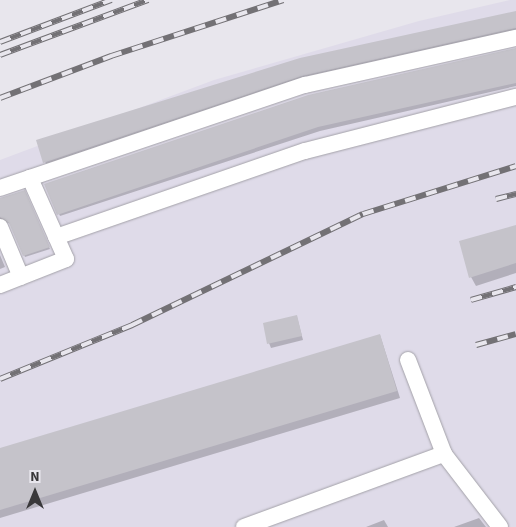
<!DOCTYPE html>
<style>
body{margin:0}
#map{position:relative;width:516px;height:527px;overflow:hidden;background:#e8e6ed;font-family:"Source Sans 3",sans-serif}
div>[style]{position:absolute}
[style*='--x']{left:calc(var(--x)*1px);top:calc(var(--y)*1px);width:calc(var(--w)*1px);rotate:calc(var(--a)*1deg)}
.built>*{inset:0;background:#dfdbe9}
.shadow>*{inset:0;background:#0003}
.building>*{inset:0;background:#c5c3ca}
.roads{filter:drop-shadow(0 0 1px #a3a1a8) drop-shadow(0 0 1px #a3a1a8)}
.minor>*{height:16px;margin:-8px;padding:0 8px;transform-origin:8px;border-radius:8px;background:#fff}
.rail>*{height:5.5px;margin-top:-2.75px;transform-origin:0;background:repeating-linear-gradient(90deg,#e8e6ed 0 11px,#737175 0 22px);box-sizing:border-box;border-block:1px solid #737175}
span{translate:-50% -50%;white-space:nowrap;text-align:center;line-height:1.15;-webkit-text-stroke:4.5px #e8e6ed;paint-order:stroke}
.north{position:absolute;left:10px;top:467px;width:50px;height:50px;-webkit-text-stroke:4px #e8e6ed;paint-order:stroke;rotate:0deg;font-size:14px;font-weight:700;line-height:20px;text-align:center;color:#39383a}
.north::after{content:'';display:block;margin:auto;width:18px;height:22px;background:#39383a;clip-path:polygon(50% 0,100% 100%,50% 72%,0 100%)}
</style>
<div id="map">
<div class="built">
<i style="clip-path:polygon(510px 0,516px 0,516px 527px,0 527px,0 160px,214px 80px,419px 21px)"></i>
</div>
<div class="shadow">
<i style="clip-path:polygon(516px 12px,516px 30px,304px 77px,46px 164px,38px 141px)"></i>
<i style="clip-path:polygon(516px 50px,516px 86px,320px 131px,60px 216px,45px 185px)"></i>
<i style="clip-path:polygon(24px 192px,50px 249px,25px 257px,11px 224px,0 220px,0 199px)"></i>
<i style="clip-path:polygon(516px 226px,516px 273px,476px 286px,471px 277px)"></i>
<i style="clip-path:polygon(0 255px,5px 267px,0 269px)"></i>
<i style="clip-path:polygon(297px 317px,303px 340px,271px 348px,269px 343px)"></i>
<i style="clip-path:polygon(380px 335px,400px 398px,0 518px,0 449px)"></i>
<i style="clip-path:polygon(479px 518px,486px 527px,454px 527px)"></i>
<i style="clip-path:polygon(384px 520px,388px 527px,366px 527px)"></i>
</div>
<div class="building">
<i style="clip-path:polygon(516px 11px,516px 28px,302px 76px,43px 163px,36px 140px,300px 58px)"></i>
<i style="clip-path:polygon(516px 48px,516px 83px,318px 127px,57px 215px,44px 184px,308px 95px)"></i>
<i style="clip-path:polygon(25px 190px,50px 247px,23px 256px,9px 223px,0 217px,0 198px)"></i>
<i style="clip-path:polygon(516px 225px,516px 263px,469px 278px,459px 241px)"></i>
<i style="clip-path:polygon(297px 315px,302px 336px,267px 344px,263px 323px)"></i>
<i style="clip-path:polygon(380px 334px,397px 391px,0 510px,0 448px)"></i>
</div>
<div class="roads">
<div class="minor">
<i style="--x:0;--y:188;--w:322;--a:-18.7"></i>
<i style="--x:305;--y:85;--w:216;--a:-12.6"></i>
<i style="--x:0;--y:227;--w:54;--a:67.2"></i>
<i style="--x:56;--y:237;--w:263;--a:-19.1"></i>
<i style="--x:305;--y:151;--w:218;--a:-14.4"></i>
<i style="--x:0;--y:285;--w:71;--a:-21.5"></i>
<i style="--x:66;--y:259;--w:89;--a:-114"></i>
<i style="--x:408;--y:360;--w:101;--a:69"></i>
<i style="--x:444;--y:454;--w:92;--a:52.5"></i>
<i style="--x:244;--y:527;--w:213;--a:-20.1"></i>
</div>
</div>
<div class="rail">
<i style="--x:0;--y:42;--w:119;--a:-20.7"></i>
<i style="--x:0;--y:55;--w:158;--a:-20.4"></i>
<i style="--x:0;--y:98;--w:119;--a:-20.7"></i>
<i style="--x:111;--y:56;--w:181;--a:-18"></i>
<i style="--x:496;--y:199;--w:21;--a:-14"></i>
<i style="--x:471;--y:300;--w:47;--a:-16.1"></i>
<i style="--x:476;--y:345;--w:41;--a:-15.4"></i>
<i style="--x:0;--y:379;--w:143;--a:-22.2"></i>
<i style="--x:132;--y:325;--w:256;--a:-25.7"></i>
<i style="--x:363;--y:214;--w:160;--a:-17.4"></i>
</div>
<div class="north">N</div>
</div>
